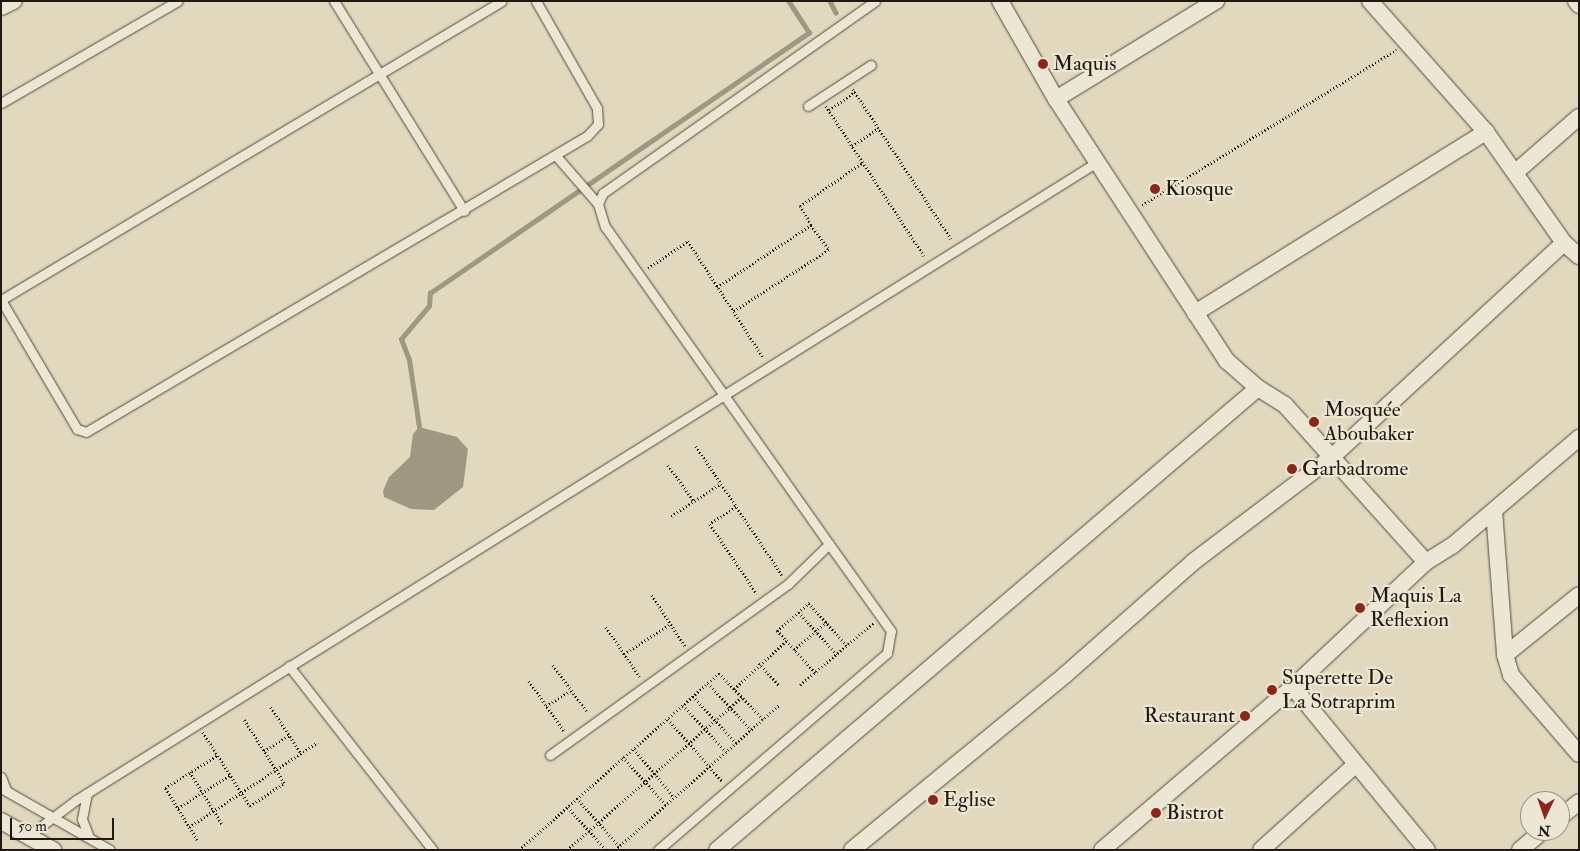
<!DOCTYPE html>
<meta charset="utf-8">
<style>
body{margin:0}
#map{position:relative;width:1580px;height:851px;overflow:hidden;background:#e2d8bd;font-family:"IM FELL Double Pica",serif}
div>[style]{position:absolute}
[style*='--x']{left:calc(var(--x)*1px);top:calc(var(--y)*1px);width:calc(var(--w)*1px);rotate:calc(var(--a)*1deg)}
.water>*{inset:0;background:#a09783}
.stream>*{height:4.5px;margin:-2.25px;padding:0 2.25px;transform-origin:2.25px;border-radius:2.25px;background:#a09783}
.path>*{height:2.5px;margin-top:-1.25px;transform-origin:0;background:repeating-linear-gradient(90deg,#211911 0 1px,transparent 0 3.5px)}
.roads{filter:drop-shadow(0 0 1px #51493c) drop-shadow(0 0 1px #51493c)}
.service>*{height:9px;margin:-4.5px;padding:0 4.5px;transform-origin:4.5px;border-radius:4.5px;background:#ece6d4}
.minor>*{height:16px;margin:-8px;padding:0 8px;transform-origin:8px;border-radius:8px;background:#ece6d4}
.dots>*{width:14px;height:14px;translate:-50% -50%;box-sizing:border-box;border:2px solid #ece6d4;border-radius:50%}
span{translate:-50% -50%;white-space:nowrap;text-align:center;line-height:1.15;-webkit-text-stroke:4.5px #ece6d4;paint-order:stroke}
.poi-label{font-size:21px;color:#211911}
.left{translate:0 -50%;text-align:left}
.right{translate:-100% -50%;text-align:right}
.frame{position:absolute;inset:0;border:2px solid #211911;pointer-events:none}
.north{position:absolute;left:1520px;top:791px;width:50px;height:50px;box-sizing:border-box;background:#ece6d4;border:1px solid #9b9486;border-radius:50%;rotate:183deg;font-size:14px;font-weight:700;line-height:20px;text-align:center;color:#211911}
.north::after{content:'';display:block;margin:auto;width:18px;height:22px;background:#8f2418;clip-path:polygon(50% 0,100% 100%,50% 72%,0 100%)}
.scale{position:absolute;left:10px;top:818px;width:104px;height:22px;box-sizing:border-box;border:2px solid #211911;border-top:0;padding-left:6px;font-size:15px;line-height:18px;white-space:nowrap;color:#211911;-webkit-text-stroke:4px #ece6d4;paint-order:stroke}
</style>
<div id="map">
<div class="water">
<i style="clip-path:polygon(419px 427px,457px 437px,468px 449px,463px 487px,434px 510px,411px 509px,384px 497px,383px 491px,389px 477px,410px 457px,413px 434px)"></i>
</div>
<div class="stream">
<i style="--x:830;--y:1;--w:13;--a:63"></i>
<i style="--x:419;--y:427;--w:68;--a:-98.5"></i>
<i style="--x:409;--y:360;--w:22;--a:-111"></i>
<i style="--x:401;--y:339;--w:43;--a:-49.7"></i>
<i style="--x:429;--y:306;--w:13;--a:-86"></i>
<i style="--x:430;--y:293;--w:460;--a:-34.5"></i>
<i style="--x:809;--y:33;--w:38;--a:-123"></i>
</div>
<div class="path">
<i style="--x:853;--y:89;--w:179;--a:56.8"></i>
<i style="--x:826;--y:106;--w:179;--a:56.8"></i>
<i style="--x:829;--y:110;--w:32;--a:-35"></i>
<i style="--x:852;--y:146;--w:32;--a:-34"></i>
<i style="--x:1142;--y:205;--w:298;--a:-31.4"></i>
<i style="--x:811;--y:225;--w:22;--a:-120"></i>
<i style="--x:800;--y:206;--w:77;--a:-34.9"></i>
<i style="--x:648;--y:268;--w:48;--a:-34"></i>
<i style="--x:688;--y:241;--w:138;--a:57.1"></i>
<i style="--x:717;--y:287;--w:113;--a:-33.4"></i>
<i style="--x:811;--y:225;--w:31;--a:54"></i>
<i style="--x:829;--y:250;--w:114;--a:147.1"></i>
<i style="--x:696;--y:446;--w:155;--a:56.3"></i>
<i style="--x:668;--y:465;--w:44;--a:54.2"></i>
<i style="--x:736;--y:507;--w:31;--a:147"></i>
<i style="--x:710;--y:524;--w:84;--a:56.1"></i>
<i style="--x:671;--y:516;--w:59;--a:-33.1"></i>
<i style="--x:652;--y:595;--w:61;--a:57.1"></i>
<i style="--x:799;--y:612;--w:57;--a:48.5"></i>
<i style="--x:606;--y:627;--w:60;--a:55.8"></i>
<i style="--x:794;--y:650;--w:43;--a:-41.2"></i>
<i style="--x:624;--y:654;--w:55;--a:-33.1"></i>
<i style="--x:759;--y:663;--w:31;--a:48"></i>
<i style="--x:553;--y:665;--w:59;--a:53.9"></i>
<i style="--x:815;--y:673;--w:57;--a:-132.1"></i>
<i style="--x:777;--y:631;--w:43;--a:-41.2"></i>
<i style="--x:809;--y:603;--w:57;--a:48.5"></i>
<i style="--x:529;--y:681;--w:62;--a:54.8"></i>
<i style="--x:708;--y:683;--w:64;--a:47.5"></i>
<i style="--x:800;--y:685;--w:96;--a:-40.3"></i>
<i style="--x:734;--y:689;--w:71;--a:-42.7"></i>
<i style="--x:693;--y:696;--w:64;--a:47.5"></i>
<i style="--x:683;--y:705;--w:64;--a:47.5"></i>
<i style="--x:546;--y:706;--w:28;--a:-32"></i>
<i style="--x:271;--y:707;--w:55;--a:56.9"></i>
<i style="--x:668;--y:719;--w:82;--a:48.9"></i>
<i style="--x:203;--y:732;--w:88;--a:57.6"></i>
<i style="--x:250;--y:806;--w:41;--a:-34.1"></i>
<i style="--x:284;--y:783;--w:75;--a:-122.4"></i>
<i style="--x:634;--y:749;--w:62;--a:50.2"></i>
<i style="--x:264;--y:751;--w:31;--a:-32"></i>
<i style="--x:623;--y:757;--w:64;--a:48.1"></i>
<i style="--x:190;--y:772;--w:61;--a:58.4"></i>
<i style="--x:577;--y:798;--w:64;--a:48.8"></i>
<i style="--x:568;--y:807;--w:57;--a:48.5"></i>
<i style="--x:178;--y:808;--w:62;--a:-32.4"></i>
<i style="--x:189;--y:827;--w:154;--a:-33.4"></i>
<i style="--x:197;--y:840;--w:61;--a:-121.6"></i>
<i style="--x:165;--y:788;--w:62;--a:-31.9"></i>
<i style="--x:519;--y:850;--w:267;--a:-41.5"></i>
<i style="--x:719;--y:673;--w:64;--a:46.3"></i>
<i style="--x:567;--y:850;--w:232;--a:-41.2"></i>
<i style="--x:615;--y:850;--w:219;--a:-41.5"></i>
</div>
<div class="roads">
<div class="service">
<i style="--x:334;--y:1;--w:247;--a:58.2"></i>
<i style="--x:1;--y:103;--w:204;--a:-30"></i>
<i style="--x:808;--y:106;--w:75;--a:-33.1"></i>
<i style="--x:557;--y:157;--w:62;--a:48.9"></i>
<i style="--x:1;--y:300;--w:150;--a:59.5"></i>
<i style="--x:77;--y:429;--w:9;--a:18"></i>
<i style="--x:86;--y:432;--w:582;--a:-30.58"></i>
<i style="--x:587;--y:136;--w:16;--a:-47"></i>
<i style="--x:598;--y:124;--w:16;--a:-94"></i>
<i style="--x:597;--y:108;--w:123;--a:-119.7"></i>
<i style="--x:1;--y:300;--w:583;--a:-30.83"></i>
<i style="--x:289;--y:666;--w:234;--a:52"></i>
<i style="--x:550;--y:755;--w:293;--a:-35.7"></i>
<i style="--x:788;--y:584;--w:57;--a:-44.3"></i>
<i style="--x:829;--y:544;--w:388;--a:-125.2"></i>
<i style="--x:605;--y:227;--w:24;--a:-107"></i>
<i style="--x:598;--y:204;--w:12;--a:-66"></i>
<i style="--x:603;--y:193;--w:333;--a:-35.2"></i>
<i style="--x:1;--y:777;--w:14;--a:69"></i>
<i style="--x:1;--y:788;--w:125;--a:29.6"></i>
<i style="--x:87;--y:793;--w:26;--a:101"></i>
<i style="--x:82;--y:819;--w:19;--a:69"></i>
<i style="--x:28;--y:836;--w:60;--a:-36.9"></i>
<i style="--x:76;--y:800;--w:1204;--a:-32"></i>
<i style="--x:658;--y:850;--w:302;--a:-40.7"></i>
<i style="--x:887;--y:653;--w:22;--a:-80"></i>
<i style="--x:891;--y:631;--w:107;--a:-125.5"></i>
</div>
<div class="minor">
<i style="--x:1000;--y:1;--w:113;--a:60.3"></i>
<i style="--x:1056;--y:99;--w:313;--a:56.9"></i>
<i style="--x:1227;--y:361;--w:41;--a:41.1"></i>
<i style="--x:1258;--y:388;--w:32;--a:32"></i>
<i style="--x:1285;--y:405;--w:211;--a:48.1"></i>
<i style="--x:1426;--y:562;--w:183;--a:136.8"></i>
<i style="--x:1293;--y:687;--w:211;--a:50.6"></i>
<i style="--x:1370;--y:1;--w:175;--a:48.5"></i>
<i style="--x:1486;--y:132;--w:136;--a:54.9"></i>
<i style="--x:1564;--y:243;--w:20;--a:41"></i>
<i style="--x:1576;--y:1;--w:5;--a:53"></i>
<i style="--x:1;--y:7;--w:14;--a:-25"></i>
<i style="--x:1056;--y:99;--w:188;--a:-31.5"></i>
<i style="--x:1517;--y:171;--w:82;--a:-41.1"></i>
<i style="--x:1195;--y:313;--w:343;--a:-31.9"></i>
<i style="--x:1494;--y:511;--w:144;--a:85.6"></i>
<i style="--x:1505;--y:655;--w:21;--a:73"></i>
<i style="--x:1511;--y:675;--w:104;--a:49.3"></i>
<i style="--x:1426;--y:562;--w:31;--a:-32"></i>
<i style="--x:1452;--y:546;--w:167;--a:-40.4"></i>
<i style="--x:1505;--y:655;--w:95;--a:-39"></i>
<i style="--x:1560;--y:817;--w:24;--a:-38"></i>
<i style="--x:1;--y:821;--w:60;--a:29.1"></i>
<i style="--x:717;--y:850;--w:711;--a:-40.5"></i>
<i style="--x:852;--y:850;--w:276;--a:-39.4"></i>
<i style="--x:1065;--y:675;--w:171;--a:-41.4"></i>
<i style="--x:1193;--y:562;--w:176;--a:-37.1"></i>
<i style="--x:1333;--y:456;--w:314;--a:-42.7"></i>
<i style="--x:1102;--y:850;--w:251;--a:-40.5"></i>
<i style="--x:1261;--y:850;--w:127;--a:-42.1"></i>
<i style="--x:1520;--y:850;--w:30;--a:-40"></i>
</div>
</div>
<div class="dots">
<i style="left:1043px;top:64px;background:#8f2418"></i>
<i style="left:1155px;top:189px;background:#8f2418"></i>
<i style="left:1314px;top:422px;background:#8f2418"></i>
<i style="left:1292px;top:469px;background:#8f2418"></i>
<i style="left:1360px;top:608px;background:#8f2418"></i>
<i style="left:1272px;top:690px;background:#8f2418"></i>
<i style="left:1245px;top:716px;background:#8f2418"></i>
<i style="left:933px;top:800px;background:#8f2418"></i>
<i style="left:1156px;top:813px;background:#8f2418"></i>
</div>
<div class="poi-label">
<span class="left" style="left:1053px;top:64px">Maquis</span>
<span class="left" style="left:1165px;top:189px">Kiosque</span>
<span class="left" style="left:1324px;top:422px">Mosquée<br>Aboubaker</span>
<span class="left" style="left:1302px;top:469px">Garbadrome</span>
<span class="left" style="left:1370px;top:608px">Maquis La<br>Reflexion</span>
<span class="left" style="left:1282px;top:690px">Superette De<br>La Sotraprim</span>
<span class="right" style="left:1235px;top:716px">Restaurant</span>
<span class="left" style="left:943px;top:800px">Eglise</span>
<span class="left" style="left:1166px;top:813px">Bistrot</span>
</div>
<div class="frame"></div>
<div class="north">N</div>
<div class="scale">50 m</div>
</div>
